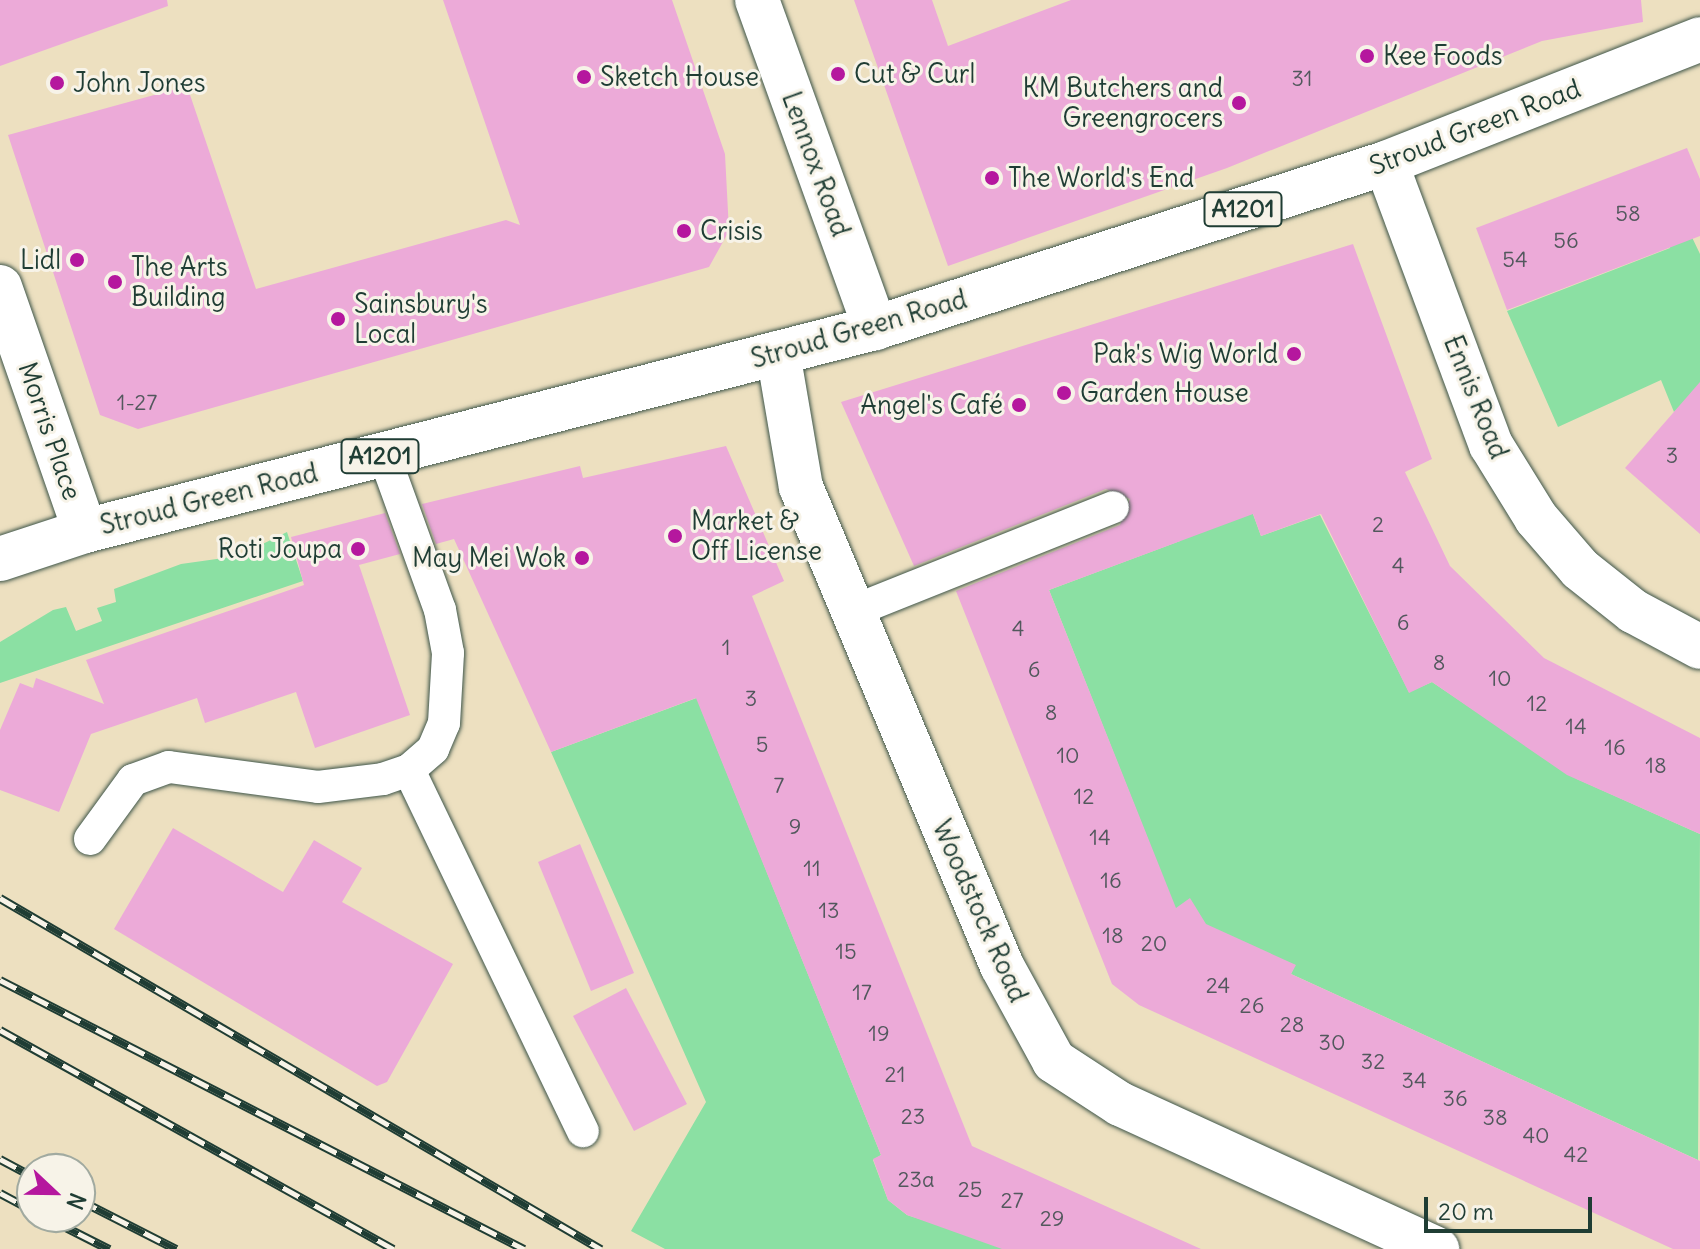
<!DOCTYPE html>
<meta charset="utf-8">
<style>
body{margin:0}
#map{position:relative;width:1700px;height:1249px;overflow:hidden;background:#ede0c0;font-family:Delius,sans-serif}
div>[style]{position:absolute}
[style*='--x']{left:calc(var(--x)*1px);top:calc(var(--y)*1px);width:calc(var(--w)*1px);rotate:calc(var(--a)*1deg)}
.green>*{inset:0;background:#8be0a3}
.building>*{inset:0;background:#ecaad8}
.roads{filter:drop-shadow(0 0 2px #3e5549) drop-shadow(0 0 2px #3e5549)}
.service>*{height:32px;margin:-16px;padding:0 16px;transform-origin:16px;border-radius:16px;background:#fff}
.minor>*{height:44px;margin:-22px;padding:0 22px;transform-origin:22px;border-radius:22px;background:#fff}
.secondary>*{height:44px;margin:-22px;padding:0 22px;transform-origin:22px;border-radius:22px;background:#fff}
.primary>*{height:44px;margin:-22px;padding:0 22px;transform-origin:22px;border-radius:22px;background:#fff}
.rail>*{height:9px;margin-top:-4.5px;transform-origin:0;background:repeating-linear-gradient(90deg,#f7f3e8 0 18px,#1f3d34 0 36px);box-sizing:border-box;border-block:2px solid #1f3d34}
.dots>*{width:22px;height:22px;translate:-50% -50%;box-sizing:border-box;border:4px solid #f7f3e8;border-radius:50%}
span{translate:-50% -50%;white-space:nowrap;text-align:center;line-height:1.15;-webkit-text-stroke:6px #f7f3e8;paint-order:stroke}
.number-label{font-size:22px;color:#52585d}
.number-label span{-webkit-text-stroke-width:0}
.shield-label span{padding:2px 6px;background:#f7f3e8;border:2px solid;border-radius:6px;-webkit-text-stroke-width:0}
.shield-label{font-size:24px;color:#1f3d34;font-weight:700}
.poi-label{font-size:26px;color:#1f3d34}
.left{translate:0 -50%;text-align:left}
.right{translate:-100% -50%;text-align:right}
.street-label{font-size:26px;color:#1f3d34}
.north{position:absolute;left:16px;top:1153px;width:80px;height:80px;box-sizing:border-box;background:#f7f3e8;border:2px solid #a1aaa0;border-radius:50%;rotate:112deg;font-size:22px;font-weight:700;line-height:32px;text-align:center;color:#1f3d34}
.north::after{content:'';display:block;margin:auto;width:28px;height:36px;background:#b5179e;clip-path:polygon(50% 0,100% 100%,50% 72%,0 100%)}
.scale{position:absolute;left:1424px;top:1197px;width:168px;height:36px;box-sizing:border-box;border:4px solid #1f3d34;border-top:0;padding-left:10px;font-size:24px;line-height:28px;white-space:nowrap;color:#1f3d34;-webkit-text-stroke:6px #f7f3e8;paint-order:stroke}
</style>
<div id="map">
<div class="green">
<i style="clip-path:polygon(1689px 231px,1700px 254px,1700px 393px,1674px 412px,1661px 380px,1558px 427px,1507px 311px,1670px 248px,1668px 240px)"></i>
<i style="clip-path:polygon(1222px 429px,1261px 536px,1320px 515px,1409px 692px,1432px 682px,1577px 779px,1700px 834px,1698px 1160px,1291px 974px,1295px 965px,1168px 914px,1149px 842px,1049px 590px,1180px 541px)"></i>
<i style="clip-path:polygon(287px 532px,303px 581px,0 683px,0 642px,53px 610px,66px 607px,76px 631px,102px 621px,97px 608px,116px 602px,114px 589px,181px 564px,238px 556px)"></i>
<i style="clip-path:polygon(710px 693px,701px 709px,881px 1155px,873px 1160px,888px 1200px,907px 1215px,1014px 1249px,665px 1249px,631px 1231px,706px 1102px,551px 752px)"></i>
</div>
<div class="building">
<i style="clip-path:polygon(0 0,167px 0,168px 6px,0 66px)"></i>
<i style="clip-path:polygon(443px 0,672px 0,725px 154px,729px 231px,709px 267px,138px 429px,100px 415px,8px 135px,187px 86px,256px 289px,506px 220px,520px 225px)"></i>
<i style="clip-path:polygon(854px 0,932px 0,948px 46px,1071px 0,1641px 0,1643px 22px,1542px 41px,1227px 168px,948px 266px)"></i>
<i style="clip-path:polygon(1687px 148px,1700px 179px,1700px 236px,1507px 310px,1476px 228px)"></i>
<i style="clip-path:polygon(1353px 244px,1432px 459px,1405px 472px,1450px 566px,1544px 658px,1700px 738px,1700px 834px,1567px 775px,1432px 682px,1409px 693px,1321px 514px,1261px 536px,1253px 514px,1049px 590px,1176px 908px,1190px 898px,1206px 924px,1296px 965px,1291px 974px,1700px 1161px,1700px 1249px,1673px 1249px,1139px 1005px,1112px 984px,956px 591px,1120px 525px,1130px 499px,1106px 489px,914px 566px,841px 402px)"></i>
<i style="clip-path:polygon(1700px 382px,1700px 534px,1625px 468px)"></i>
<i style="clip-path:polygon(726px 446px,784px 581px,752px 596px,972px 1146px,1201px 1249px,1002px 1249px,907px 1215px,888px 1200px,873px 1159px,881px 1155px,696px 698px,551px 752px,454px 539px,436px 544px,422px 504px,580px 466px,583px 478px)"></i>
<i style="clip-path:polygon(385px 513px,400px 554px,359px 565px,410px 715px,315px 748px,296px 692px,205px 723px,197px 698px,91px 734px,59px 812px,0 790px,0 730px,20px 683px,33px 688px,36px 678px,104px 704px,86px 660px,304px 585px,291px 537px)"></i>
<i style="clip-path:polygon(173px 828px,283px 892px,314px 840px,362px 868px,342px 902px,453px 964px,387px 1082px,377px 1086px,114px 929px)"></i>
<i style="clip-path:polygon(580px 844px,634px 973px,591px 991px,538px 862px)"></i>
<i style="clip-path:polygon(626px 988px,687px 1104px,634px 1131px,573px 1016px)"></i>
</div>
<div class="roads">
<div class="service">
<i style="--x:851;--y:612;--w:282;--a:-21.8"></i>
<i style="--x:409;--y:770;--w:401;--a:64.3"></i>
<i style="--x:90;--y:839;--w:73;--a:-53.9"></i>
<i style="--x:133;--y:780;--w:38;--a:-20"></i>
<i style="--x:169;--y:767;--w:150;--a:7.6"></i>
<i style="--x:318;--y:787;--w:65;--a:-7"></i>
<i style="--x:383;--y:779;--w:28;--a:-19"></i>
<i style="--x:409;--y:770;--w:32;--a:-41"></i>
<i style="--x:433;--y:749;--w:28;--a:-67"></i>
<i style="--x:444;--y:723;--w:70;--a:-86.7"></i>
<i style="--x:448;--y:653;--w:44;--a:-100.5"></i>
<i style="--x:440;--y:610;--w:165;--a:-109.9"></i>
</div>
<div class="minor">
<i style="--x:757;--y:0;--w:349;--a:70.2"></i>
<i style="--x:1386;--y:163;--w:301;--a:69.6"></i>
<i style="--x:1491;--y:445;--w:86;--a:58.3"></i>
<i style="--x:1536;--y:518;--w:67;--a:49.2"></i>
<i style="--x:1580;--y:569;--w:68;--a:38.4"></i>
<i style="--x:1633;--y:611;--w:76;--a:28.2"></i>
<i style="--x:0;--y:287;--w:258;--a:70.8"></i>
</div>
<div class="secondary">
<i style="--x:778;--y:353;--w:136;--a:80.3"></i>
<i style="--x:801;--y:487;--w:519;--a:67.24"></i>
<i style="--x:1002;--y:966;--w:108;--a:61.3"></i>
<i style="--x:1054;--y:1061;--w:79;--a:33.1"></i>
<i style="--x:1120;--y:1104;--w:349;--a:24.6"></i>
</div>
<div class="primary">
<i style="--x:0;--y:559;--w:89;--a:-18.2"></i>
<i style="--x:85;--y:531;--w:816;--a:-14.41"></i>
<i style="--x:875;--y:328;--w:537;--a:-17.9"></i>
<i style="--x:1386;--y:163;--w:338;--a:-21.5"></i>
</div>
</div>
<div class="rail">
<i style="--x:0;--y:898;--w:696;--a:30.29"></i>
<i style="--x:0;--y:980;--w:589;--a:27.17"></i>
<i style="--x:0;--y:1030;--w:450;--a:29.1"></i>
<i style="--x:0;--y:1159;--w:36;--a:28"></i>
<i style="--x:0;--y:1193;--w:36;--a:28"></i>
<i style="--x:80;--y:1200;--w:108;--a:27"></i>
<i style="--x:46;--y:1217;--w:71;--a:26.9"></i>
</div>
<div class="dots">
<i style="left:1367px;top:56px;background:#b5179e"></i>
<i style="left:838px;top:74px;background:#b5179e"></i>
<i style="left:584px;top:77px;background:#b5179e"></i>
<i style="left:57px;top:83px;background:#b5179e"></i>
<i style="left:1239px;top:103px;background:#b5179e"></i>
<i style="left:992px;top:178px;background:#b5179e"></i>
<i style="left:684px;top:231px;background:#b5179e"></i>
<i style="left:77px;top:260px;background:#b5179e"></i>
<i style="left:115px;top:282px;background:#b5179e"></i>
<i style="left:338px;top:319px;background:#b5179e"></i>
<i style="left:1294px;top:354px;background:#b5179e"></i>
<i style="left:1064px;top:393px;background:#b5179e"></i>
<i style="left:1019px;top:405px;background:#b5179e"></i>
<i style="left:675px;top:536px;background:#b5179e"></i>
<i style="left:358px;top:549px;background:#b5179e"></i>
<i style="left:582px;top:558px;background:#b5179e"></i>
</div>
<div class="number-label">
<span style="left:1302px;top:79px">31</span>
<span style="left:1628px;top:214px">58</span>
<span style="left:1566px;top:241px">56</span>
<span style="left:1515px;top:260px">54</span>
<span style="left:137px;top:403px">1-27</span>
<span style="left:1672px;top:456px">3</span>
<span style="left:1378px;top:525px">2</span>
<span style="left:1398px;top:566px">4</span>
<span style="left:1403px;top:623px">6</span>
<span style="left:1018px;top:629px">4</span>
<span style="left:726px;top:648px">1</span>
<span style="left:1439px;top:663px">8</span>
<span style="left:1034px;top:670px">6</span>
<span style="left:1500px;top:679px">10</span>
<span style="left:751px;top:699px">3</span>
<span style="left:1537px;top:704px">12</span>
<span style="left:1051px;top:713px">8</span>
<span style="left:1576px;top:727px">14</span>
<span style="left:762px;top:745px">5</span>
<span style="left:1615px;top:748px">16</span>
<span style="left:1068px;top:756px">10</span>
<span style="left:1656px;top:766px">18</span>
<span style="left:779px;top:786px">7</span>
<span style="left:1084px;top:797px">12</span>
<span style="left:795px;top:827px">9</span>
<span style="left:1100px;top:838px">14</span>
<span style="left:812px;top:869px">11</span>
<span style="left:1111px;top:881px">16</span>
<span style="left:829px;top:911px">13</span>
<span style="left:1113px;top:936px">18</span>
<span style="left:1154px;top:944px">20</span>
<span style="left:846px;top:952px">15</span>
<span style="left:1218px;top:986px">24</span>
<span style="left:862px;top:993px">17</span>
<span style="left:1252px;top:1006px">26</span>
<span style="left:1292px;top:1025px">28</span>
<span style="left:879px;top:1034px">19</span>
<span style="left:1332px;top:1043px">30</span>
<span style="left:1373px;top:1062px">32</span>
<span style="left:895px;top:1075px">21</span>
<span style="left:1414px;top:1081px">34</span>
<span style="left:1455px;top:1099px">36</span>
<span style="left:913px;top:1117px">23</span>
<span style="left:1495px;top:1118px">38</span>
<span style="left:1536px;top:1136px">40</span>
<span style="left:1576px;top:1155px">42</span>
<span style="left:916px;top:1180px">23a</span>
<span style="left:970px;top:1190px">25</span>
<span style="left:1012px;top:1201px">27</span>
<span style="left:1052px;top:1219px">29</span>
</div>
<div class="shield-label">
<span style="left:1243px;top:209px">A1201</span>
<span style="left:380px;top:456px">A1201</span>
</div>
<div class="poi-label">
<span class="left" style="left:1383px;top:56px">Kee Foods</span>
<span class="left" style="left:854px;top:74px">Cut &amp; Curl</span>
<span class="left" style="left:600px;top:77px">Sketch House</span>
<span class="left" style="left:73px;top:83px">John Jones</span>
<span class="right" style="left:1223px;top:103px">KM Butchers and<br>Greengrocers</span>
<span class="left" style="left:1008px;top:178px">The World's End</span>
<span class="left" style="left:700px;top:231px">Crisis</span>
<span class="right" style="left:61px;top:260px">Lidl</span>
<span class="left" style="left:131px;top:282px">The Arts<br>Building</span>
<span class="left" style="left:354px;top:319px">Sainsbury's<br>Local</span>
<span class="right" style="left:1278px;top:354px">Pak's Wig World</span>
<span class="left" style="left:1080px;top:393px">Garden House</span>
<span class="right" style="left:1003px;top:405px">Angel's Café</span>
<span class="left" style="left:691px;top:536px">Market &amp;<br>Off License</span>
<span class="right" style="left:342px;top:549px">Roti Joupa</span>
<span class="right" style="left:566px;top:558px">May Mei Wok</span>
</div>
<div class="street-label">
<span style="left:1475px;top:127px;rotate:-21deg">Stroud Green Road</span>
<span style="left:816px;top:164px;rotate:70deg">Lennox Road</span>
<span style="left:859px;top:329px;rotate:-16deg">Stroud Green Road</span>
<span style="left:1476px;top:397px;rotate:68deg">Ennis Road</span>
<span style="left:50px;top:431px;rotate:71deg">Morris Place</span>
<span style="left:209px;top:499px;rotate:-14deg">Stroud Green Road</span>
<span style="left:980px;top:911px;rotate:66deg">Woodstock Road</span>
</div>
<div class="north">N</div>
<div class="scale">20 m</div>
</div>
